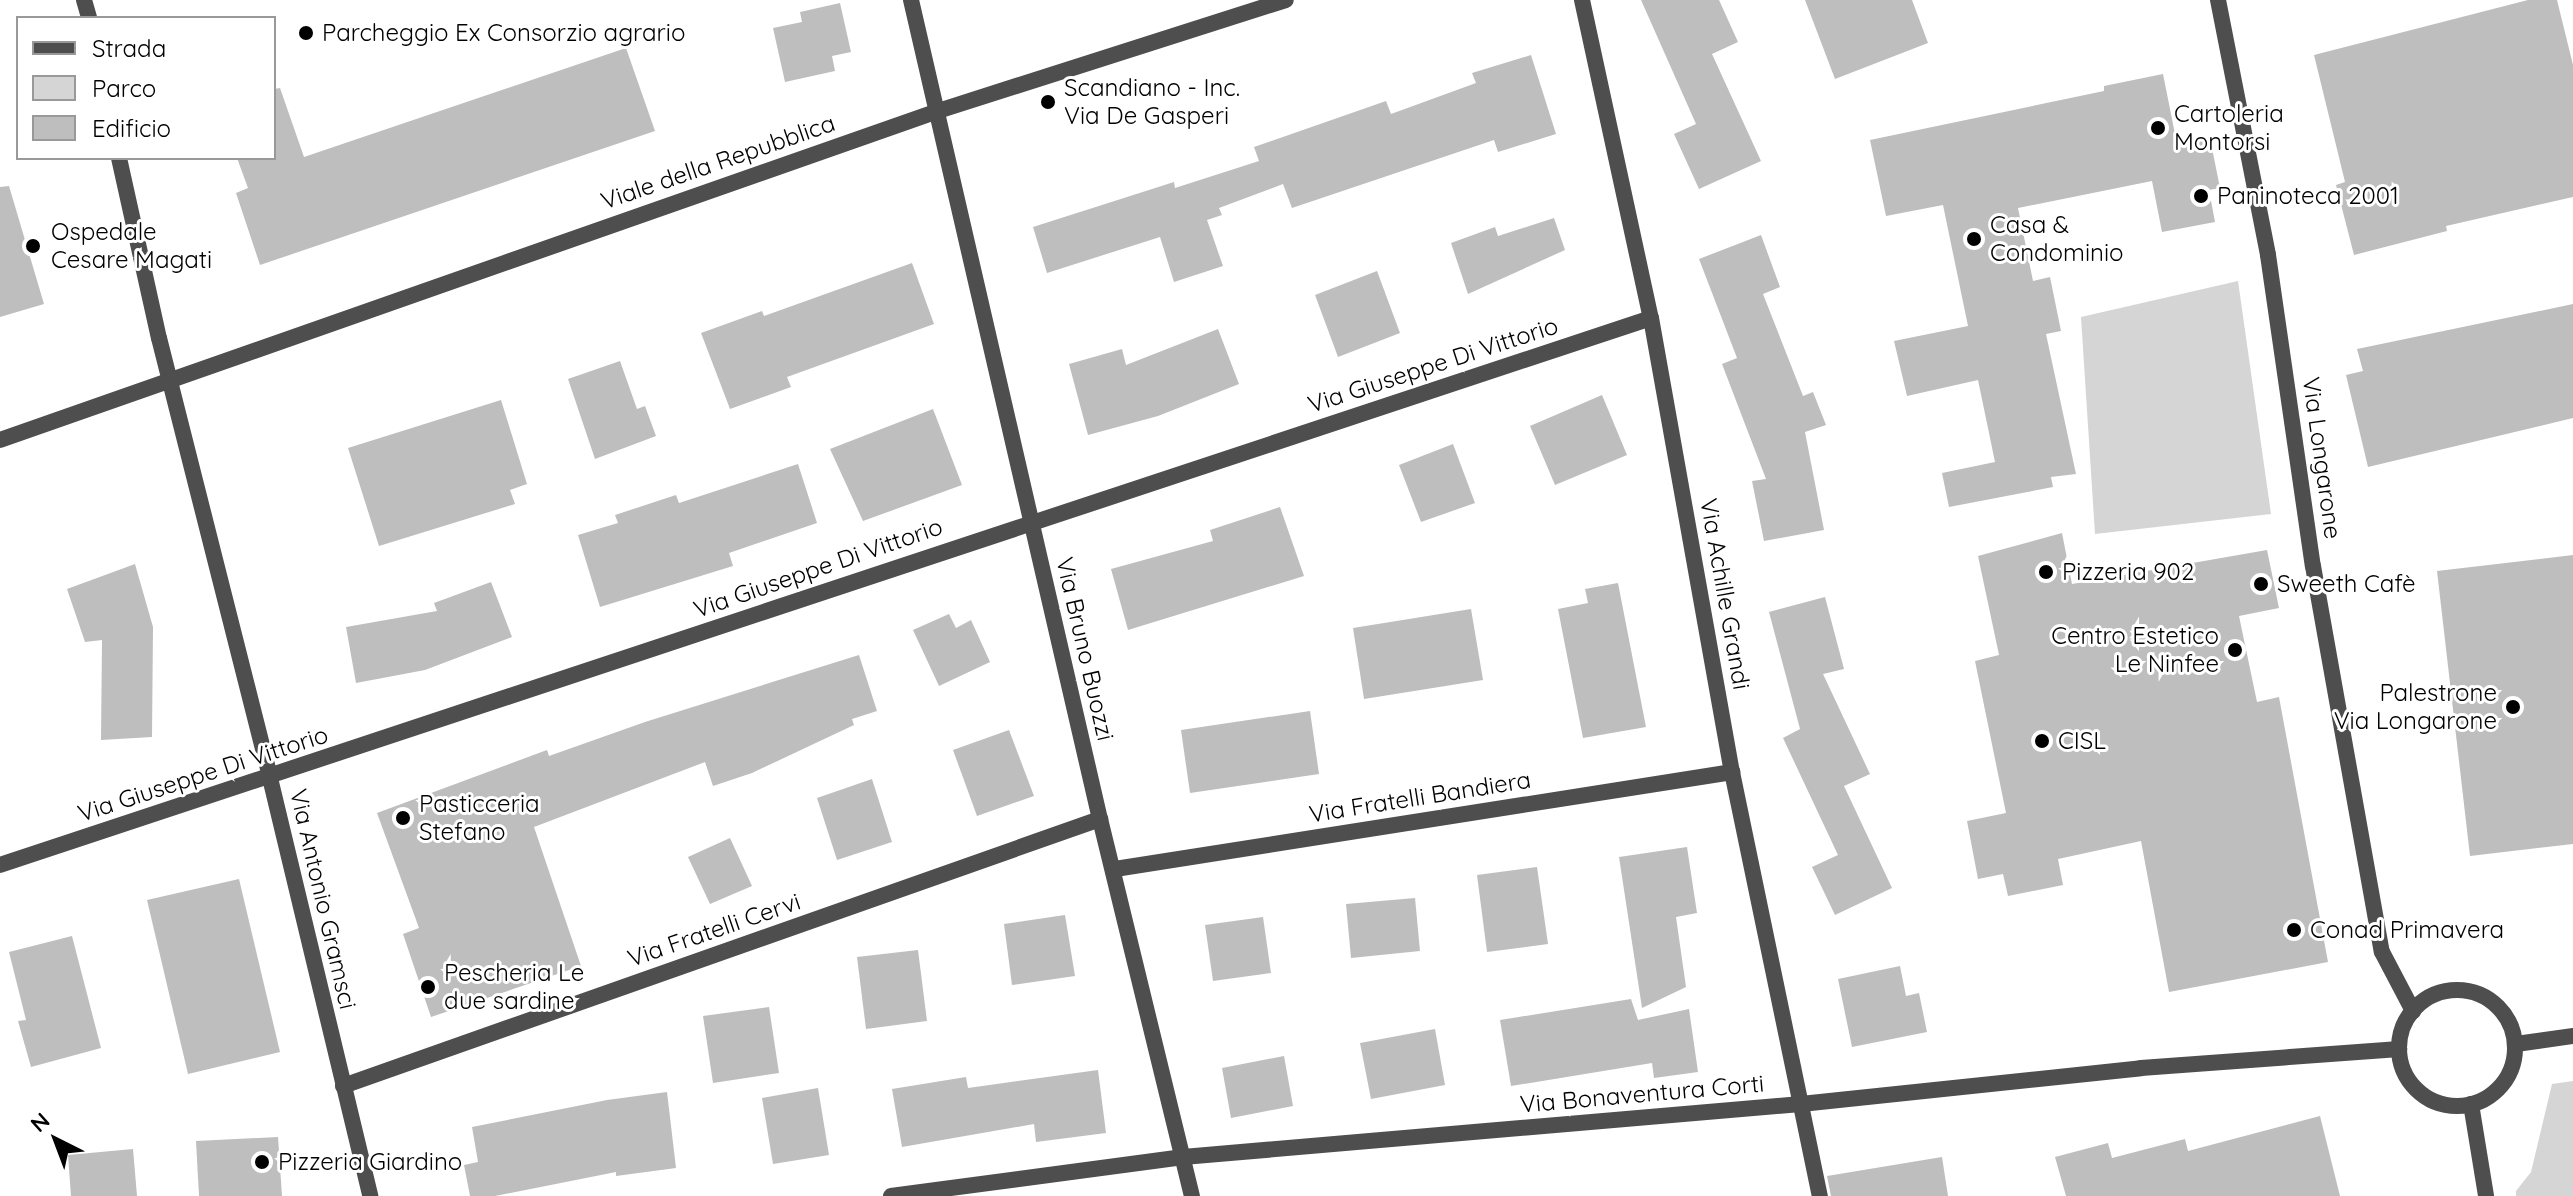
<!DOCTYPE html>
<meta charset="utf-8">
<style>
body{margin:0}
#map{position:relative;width:2573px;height:1196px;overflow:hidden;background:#fff;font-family:Quicksand,sans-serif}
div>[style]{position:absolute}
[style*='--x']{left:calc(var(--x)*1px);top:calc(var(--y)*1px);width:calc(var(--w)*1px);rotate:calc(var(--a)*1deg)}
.green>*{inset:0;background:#d5d5d5}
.building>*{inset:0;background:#bebebe}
.street>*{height:16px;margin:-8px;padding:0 8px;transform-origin:8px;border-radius:8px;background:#4e4e4e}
.street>.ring{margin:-8px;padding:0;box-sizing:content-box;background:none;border:16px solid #4e4e4e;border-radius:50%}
.dots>*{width:22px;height:22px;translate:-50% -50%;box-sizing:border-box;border:4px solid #fff;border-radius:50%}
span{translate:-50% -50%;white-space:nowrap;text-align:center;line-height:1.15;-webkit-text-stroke:6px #fff;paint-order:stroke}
.poi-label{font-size:24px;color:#000}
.left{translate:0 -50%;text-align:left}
.right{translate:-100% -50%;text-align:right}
.street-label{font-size:24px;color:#000}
.legend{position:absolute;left:16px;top:16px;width:260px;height:144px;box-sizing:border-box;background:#fff;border:2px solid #999;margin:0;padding:10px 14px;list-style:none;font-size:24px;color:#000}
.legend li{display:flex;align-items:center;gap:16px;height:40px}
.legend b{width:40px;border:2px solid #999}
.north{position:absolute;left:16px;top:1100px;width:80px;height:80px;-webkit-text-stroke:6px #fff;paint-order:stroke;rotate:318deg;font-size:22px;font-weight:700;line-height:32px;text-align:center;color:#000}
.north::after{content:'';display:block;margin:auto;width:28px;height:36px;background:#000;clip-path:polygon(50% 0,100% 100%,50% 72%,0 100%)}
</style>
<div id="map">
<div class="green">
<i style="clip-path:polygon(2238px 281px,2271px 514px,2095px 534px,2081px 317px)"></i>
<i style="clip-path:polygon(2573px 1081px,2573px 1196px,2516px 1196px,2516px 1191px,2531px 1172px,2552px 1084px)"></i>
</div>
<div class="building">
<i style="clip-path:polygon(1641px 0,1719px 0,1738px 42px,1712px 54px,1761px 161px,1699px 189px,1674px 134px,1696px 124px)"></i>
<i style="clip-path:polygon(1805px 0,1912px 0,1928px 43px,1835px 79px)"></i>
<i style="clip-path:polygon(2528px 0,2557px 0,2573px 65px,2573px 197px,2446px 226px,2447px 231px,2354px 255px,2336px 185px,2345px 182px,2314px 55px)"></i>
<i style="clip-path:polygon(840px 3px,851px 52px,832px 56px,835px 71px,785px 82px,773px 28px,802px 22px,800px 12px)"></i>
<i style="clip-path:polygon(626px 48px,655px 131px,260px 265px,236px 193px,248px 188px,237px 158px,274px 158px,274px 89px,280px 88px,304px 157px)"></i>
<i style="clip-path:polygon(1531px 55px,1556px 134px,1498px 152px,1494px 140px,1292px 208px,1283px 184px,1219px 208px,1222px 215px,1207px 220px,1223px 266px,1174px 282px,1160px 237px,1047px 273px,1033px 227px,1174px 182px,1175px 188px,1259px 161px,1254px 147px,1386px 101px,1391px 114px,1476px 83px,1472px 73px)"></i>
<i style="clip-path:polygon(2163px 74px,2177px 144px,2210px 138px,2220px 188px,2209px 190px,2215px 222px,2162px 232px,2152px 181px,2018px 208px,2033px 281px,2050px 277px,2061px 331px,2046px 334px,2076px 474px,2051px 477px,2053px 487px,1949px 507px,1942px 473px,1995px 462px,1978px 380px,1907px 396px,1894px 341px,1968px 326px,1943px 205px,1886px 216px,1870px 140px,2104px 91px,2104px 86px)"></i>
<i style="clip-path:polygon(9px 186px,44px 304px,0 317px,0 187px)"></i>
<i style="clip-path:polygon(1554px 218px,1565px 250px,1468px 294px,1451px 243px,1495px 227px,1498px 236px)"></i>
<i style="clip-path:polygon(1761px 235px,1780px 287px,1763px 294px,1803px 396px,1813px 392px,1826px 425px,1805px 432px,1824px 530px,1764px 541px,1752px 481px,1766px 479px,1722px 364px,1737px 358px,1699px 259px)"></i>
<i style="clip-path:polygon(912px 263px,934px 324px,787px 377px,791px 387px,730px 409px,701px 333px,762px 311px,764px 316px)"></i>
<i style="clip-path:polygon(1377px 271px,1400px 333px,1338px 357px,1315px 295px)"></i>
<i style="clip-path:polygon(2573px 304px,2573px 418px,2368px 467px,2346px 375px,2363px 371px,2357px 349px)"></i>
<i style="clip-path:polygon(1218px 329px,1239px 384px,1158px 416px,1088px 435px,1069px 364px,1122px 349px,1126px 365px)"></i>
<i style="clip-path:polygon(620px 361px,637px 409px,645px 406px,656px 436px,595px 459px,568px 379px)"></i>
<i style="clip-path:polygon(1602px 395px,1627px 455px,1555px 485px,1530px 426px)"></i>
<i style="clip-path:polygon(501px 400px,527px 484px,510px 490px,515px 504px,379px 546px,348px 448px)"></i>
<i style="clip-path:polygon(933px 409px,962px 485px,863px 521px,830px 449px)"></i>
<i style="clip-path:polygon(1453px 444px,1475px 503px,1421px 522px,1399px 465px)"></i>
<i style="clip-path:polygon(798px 464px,817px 523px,729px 553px,733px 566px,600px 607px,578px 535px,618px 523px,615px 515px,676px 495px,679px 503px)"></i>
<i style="clip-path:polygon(1280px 507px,1304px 576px,1128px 630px,1111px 569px,1213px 541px,1210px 530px)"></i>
<i style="clip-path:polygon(2062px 533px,2072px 584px,2267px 550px,2279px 608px,2239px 616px,2257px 702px,2279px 697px,2328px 962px,2169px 992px,2141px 841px,2058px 859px,2063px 885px,2008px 896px,2003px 874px,1978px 879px,1967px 821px,2006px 813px,1975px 661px,1999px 655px,1978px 556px)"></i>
<i style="clip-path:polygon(2573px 555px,2573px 844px,2470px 856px,2437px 571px)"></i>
<i style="clip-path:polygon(135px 564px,153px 627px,152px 737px,101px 740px,102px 640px,85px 642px,67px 589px)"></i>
<i style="clip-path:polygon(491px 582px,512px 637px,425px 670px,356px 683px,346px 627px,437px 611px,434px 603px)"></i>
<i style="clip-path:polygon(1618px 583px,1646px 727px,1583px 738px,1558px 609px,1588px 603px,1585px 589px)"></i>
<i style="clip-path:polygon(1825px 597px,1844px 669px,1823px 674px,1870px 774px,1844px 786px,1892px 888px,1835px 915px,1812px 867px,1838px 855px,1783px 738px,1800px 729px,1769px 612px)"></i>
<i style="clip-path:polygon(1471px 609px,1483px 680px,1364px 699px,1353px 628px)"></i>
<i style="clip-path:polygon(949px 614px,956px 628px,971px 620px,990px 662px,939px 686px,913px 630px)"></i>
<i style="clip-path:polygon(859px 655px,877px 711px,852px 719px,854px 725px,752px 773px,713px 786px,705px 762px,534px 827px,581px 966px,431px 1017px,403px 934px,419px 928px,377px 813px,547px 750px,549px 756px,645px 722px)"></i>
<i style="clip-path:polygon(1310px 711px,1319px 774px,1190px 793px,1181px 730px)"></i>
<i style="clip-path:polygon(1009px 730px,1034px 796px,977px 816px,953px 750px)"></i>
<i style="clip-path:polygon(872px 779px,892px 842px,837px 860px,817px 798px)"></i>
<i style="clip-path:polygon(730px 838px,752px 886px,710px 904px,688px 857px)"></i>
<i style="clip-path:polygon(1687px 847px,1697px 913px,1676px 917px,1686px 987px,1642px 1008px,1619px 857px)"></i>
<i style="clip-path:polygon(1537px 867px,1548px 944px,1487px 952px,1477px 875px)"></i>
<i style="clip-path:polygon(239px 879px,280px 1052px,188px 1074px,147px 900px)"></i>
<i style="clip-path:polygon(1415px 898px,1420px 951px,1351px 958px,1346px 904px)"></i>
<i style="clip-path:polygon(1065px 915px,1075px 976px,1012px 985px,1004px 924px)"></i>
<i style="clip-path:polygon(1263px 917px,1271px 973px,1213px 981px,1205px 925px)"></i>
<i style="clip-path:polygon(72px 936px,101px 1048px,31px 1067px,18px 1021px,26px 1020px,9px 952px)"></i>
<i style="clip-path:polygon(918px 950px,927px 1021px,866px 1029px,857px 957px)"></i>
<i style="clip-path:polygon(1900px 966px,1906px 996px,1919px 993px,1927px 1032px,1852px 1047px,1838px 979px)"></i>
<i style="clip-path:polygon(1631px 999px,1638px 1020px,1689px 1009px,1698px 1072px,1654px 1078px,1652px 1063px,1511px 1086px,1500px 1020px)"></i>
<i style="clip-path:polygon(769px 1007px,779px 1073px,713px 1083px,703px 1016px)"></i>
<i style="clip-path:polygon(1435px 1029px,1445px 1085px,1371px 1099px,1360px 1043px)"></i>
<i style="clip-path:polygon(1284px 1056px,1293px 1106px,1231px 1118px,1222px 1068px)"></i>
<i style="clip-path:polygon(1098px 1070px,1106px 1133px,1036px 1142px,1034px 1124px,902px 1147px,892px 1089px,966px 1077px,968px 1088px)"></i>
<i style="clip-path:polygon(818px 1088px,829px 1155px,773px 1164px,762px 1098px)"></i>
<i style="clip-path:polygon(667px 1092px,676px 1168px,616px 1176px,616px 1172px,495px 1196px,470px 1196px,464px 1165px,478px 1162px,472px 1127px,607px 1100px)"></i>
<i style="clip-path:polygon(2320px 1116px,2340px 1196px,2066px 1196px,2055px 1157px,2108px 1143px,2112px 1158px,2185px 1139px,2188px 1151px)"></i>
<i style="clip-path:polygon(278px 1137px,282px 1196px,199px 1196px,196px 1141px)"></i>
<i style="clip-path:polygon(133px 1149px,137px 1196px,71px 1196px,68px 1155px)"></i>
<i style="clip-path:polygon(1942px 1157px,1948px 1196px,1831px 1196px,1827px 1176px)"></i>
</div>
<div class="street">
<i style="--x:84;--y:0;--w:19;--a:74"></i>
<i style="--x:911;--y:0;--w:841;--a:77.01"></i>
<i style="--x:1100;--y:819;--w:388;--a:76.3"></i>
<i style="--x:1582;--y:0;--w:325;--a:77.8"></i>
<i style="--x:1651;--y:318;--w:461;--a:79.9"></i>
<i style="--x:1732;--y:772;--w:433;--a:78.3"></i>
<i style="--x:2218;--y:0;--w:260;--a:78.9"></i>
<i style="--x:2268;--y:255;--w:314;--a:81.8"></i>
<i style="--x:2313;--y:566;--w:392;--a:79.9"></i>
<i style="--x:2382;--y:952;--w:67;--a:62.3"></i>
<i style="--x:119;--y:158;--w:184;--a:77.5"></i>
<i style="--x:159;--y:338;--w:454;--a:75.8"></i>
<i style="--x:270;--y:778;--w:430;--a:76.5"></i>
<i style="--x:0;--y:440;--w:994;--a:-19.33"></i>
<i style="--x:938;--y:111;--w:365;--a:-17.7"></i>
<i style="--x:0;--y:865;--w:1739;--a:-18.33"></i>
<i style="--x:1115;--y:869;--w:625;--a:-8.93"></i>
<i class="ring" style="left:2399px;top:990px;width:100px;height:100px"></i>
<i style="--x:2516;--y:1044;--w:58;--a:-8"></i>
<i style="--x:343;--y:1086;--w:803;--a:-19.43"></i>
<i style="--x:2471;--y:1104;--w:93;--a:80.7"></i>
<i style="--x:891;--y:1196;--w:295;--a:-7.6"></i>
<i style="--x:1183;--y:1157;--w:620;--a:-4.9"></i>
<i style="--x:1801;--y:1104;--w:342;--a:-6"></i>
<i style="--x:2141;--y:1068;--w:259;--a:-4.2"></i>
</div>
<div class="dots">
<i style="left:306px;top:33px;background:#000"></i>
<i style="left:1048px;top:102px;background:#000"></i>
<i style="left:2158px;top:128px;background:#000"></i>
<i style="left:2201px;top:196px;background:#000"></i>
<i style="left:1974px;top:239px;background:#000"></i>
<i style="left:33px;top:246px;background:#000"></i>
<i style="left:2046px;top:572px;background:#000"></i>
<i style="left:2261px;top:584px;background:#000"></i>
<i style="left:2235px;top:650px;background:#000"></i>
<i style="left:2513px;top:707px;background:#000"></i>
<i style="left:2042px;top:741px;background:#000"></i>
<i style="left:403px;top:818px;background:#000"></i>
<i style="left:2294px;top:930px;background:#000"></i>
<i style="left:428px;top:987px;background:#000"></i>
<i style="left:262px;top:1162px;background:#000"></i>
</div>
<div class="poi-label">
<span class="left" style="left:322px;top:33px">Parcheggio Ex Consorzio agrario</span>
<span class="left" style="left:1064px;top:102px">Scandiano - Inc.<br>Via De Gasperi</span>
<span class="left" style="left:2174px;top:128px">Cartoleria<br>Montorsi</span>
<span class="left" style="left:2217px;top:196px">Paninoteca 2001</span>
<span class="left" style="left:1990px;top:239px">Casa &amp;<br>Condominio</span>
<span class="left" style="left:51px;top:246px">Ospedale<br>Cesare Magati</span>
<span class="left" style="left:2062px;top:572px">Pizzeria 902</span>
<span class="left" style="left:2277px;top:584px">Sweeth Cafè</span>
<span class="right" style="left:2219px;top:650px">Centro Estetico<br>Le Ninfee</span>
<span class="right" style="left:2497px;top:707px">Palestrone<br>Via Longarone</span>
<span class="left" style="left:2058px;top:741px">CISL</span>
<span class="left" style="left:419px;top:818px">Pasticceria<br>Stefano</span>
<span class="left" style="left:2310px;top:930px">Conad Primavera</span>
<span class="left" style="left:444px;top:987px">Pescheria Le<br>due sardine</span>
<span class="left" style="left:278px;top:1162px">Pizzeria Giardino</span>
</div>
<div class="street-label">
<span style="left:718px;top:162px;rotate:-19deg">Viale della Repubblica</span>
<span style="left:1433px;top:365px;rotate:-18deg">Via Giuseppe Di Vittorio</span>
<span style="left:2322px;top:458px;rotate:82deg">Via Longarone</span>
<span style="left:818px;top:568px;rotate:-19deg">Via Giuseppe Di Vittorio</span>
<span style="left:1725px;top:594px;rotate:80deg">Via Achille Grandi</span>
<span style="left:1085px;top:649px;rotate:77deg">Via Bruno Buozzi</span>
<span style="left:203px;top:774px;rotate:-18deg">Via Giuseppe Di Vittorio</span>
<span style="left:1420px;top:797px;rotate:-9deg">Via Fratelli Bandiera</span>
<span style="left:323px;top:899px;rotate:77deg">Via Antonio Gramsci</span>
<span style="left:714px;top:930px;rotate:-19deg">Via Fratelli Cervi</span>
<span style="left:1642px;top:1094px;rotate:-5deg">Via Bonaventura Corti</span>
</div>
<ul class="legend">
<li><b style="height:10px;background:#4e4e4e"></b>Strada</li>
<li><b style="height:22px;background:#d5d5d5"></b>Parco</li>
<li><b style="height:22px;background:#bebebe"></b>Edificio</li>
</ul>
<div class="north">N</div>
</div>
